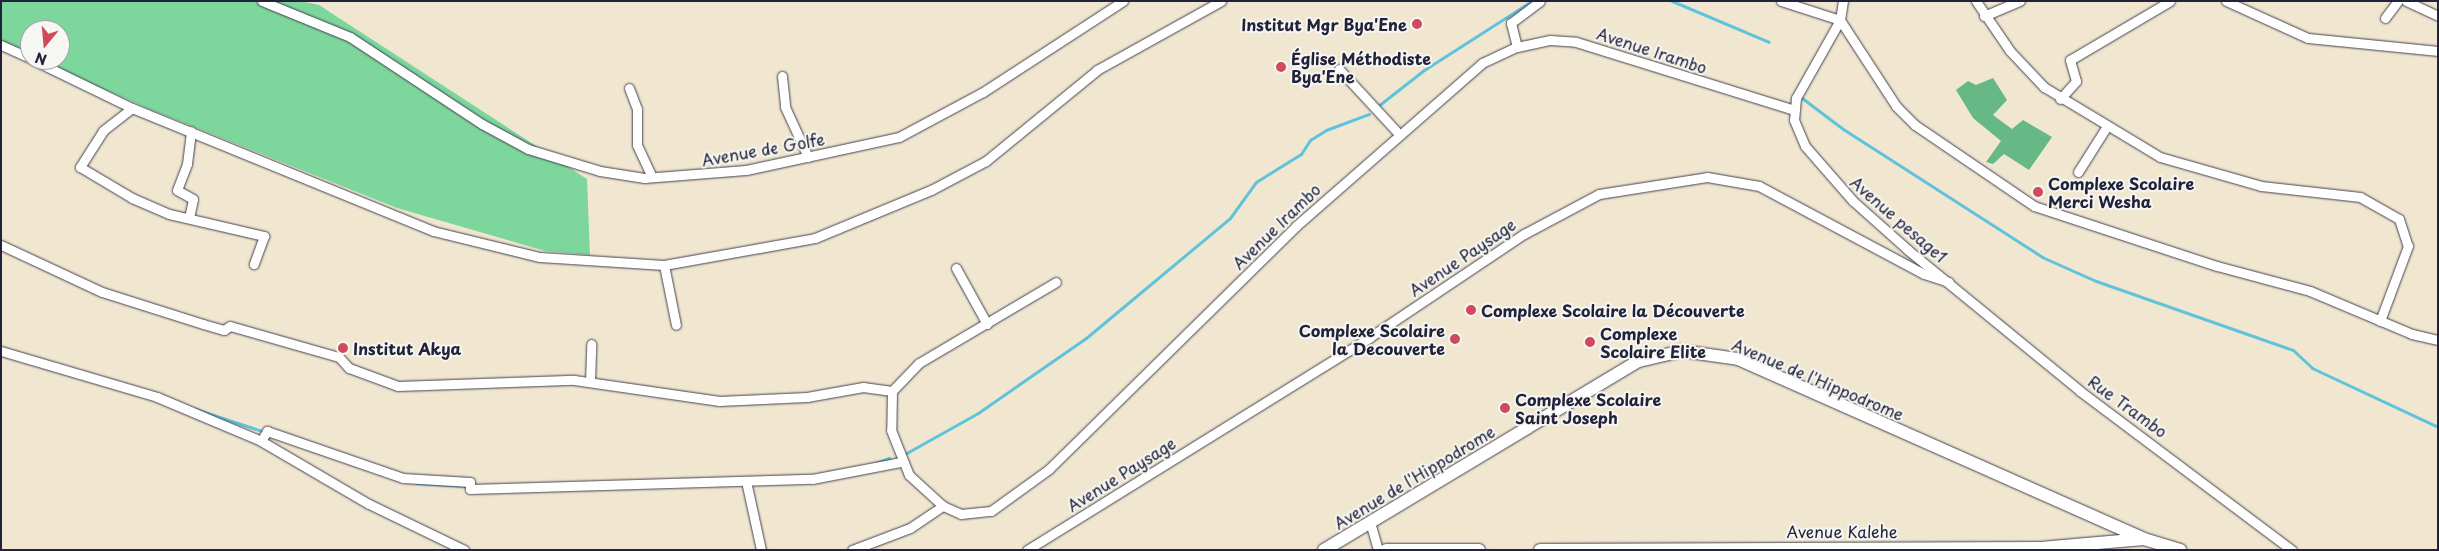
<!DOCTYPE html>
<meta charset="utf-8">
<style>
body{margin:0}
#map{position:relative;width:2439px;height:551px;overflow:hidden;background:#f1e7d0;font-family:"Playpen Sans",sans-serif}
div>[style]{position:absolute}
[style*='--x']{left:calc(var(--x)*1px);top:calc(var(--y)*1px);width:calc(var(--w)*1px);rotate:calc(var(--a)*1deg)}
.green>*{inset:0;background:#7dd79d}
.forest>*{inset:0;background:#66b884}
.stream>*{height:3px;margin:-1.5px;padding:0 1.5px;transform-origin:1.5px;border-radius:1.5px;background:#5ec3db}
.roads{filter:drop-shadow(0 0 1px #414051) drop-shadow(0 0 1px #414051)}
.street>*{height:9px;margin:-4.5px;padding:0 4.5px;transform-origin:4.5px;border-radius:4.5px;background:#fff}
.secondary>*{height:12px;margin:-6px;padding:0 6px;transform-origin:6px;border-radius:6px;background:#fff}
.dots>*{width:14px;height:14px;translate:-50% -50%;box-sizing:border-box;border:2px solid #f6f6f2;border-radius:50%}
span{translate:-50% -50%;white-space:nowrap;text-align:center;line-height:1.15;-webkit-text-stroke:4px #f6f6f2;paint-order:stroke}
.poi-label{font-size:16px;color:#22223b;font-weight:700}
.right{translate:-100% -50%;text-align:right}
.left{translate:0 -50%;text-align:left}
.street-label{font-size:16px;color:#22223b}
.frame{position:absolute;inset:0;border:2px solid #22223b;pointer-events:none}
.north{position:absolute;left:20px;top:20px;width:50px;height:50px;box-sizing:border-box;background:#f6f6f2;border:1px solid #a1a1a9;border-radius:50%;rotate:197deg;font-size:14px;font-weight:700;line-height:20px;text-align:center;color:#22223b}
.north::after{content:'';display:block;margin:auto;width:18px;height:22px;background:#d1495b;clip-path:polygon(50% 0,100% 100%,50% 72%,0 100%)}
</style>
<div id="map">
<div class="green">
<i style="clip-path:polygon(1px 1px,300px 1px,319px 5px,587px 179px,590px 255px,545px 251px,397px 208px,149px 109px,38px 60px,60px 60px,60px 30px,30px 30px,30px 57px,1px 44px)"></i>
</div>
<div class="forest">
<i style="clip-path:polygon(1993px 78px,2007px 100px,1993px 115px,2012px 129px,2023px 120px,2052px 137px,2029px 170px,2004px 154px,1993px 164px,1986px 162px,2001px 141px,1973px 118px,1956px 90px,1968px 81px,1976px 85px)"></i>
</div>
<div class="stream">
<i style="--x:1672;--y:1;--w:105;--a:22.9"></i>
<i style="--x:1802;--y:98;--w:51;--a:37.1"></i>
<i style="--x:1843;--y:129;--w:237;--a:32.7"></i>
<i style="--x:2042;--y:257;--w:59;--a:24"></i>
<i style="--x:2096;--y:281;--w:209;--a:19.3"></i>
<i style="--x:2293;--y:350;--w:26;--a:43"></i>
<i style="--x:2312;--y:368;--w:139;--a:25.1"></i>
<i style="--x:1378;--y:106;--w:58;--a:-38"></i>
<i style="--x:1424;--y:70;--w:128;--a:-32.6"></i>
<i style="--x:195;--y:409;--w:74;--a:18.2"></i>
<i style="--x:903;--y:455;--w:86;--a:-29.2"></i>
<i style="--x:978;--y:413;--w:131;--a:-34.8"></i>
<i style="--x:1086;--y:338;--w:187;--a:-39.8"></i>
<i style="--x:1230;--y:218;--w:44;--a:-54.2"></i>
<i style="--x:1256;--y:182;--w:53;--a:-31.9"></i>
<i style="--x:1301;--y:154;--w:17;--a:-57"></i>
<i style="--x:1310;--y:140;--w:19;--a:-32"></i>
<i style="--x:1326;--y:130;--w:46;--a:-20.4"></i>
<i style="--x:876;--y:463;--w:14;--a:-21"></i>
<i style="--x:416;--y:483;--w:53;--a:3.2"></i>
</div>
<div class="roads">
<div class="street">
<i style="--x:262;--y:1;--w:95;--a:22.2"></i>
<i style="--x:350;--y:37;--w:158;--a:33.4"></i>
<i style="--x:482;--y:124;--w:52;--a:28.5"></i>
<i style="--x:528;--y:149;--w:75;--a:17"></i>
<i style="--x:600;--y:171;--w:45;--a:9"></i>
<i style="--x:644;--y:178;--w:102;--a:-4.5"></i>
<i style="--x:746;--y:170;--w:157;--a:-12.2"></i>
<i style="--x:899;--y:137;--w:95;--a:-28.2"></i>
<i style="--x:983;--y:92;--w:167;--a:-33"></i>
<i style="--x:1781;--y:1;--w:62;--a:17.9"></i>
<i style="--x:1840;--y:20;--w:103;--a:56.9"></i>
<i style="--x:1896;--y:106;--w:27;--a:45"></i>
<i style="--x:1915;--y:125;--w:144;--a:34.2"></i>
<i style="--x:2034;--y:206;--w:193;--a:18.2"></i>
<i style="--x:2217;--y:266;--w:96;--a:15"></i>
<i style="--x:2310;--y:291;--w:111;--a:22.9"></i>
<i style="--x:2412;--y:334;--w:27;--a:13"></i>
<i style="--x:1843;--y:1;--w:19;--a:99"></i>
<i style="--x:1840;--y:20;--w:90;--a:119.4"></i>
<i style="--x:1796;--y:98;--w:22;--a:95"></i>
<i style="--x:1794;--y:120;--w:28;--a:67"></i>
<i style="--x:1805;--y:146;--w:73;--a:48.9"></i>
<i style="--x:1853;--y:201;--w:74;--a:41.7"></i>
<i style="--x:1908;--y:250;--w:222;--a:39.3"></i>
<i style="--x:2080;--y:391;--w:265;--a:36.9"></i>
<i style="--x:1976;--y:1;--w:60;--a:55.8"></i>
<i style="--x:2010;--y:51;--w:50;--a:46.6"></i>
<i style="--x:2044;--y:87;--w:135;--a:31.1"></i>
<i style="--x:2160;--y:157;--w:105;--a:16"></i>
<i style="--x:2261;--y:186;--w:100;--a:6.3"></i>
<i style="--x:2360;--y:197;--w:45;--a:29.4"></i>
<i style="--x:2399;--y:219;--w:28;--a:72"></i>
<i style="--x:2408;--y:246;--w:80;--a:110.5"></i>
<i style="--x:2226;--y:1;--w:90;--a:24.3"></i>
<i style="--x:2308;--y:38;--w:131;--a:5.7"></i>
<i style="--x:2406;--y:1;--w:35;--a:25"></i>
<i style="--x:1984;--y:16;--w:39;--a:-23"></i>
<i style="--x:2385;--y:18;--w:21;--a:-53"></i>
<i style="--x:1;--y:45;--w:32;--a:24"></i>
<i style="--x:1517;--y:47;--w:25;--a:-104"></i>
<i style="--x:1511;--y:23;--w:36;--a:-37"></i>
<i style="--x:33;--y:60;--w:110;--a:25.9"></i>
<i style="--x:132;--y:108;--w:325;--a:22.2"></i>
<i style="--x:433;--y:231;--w:110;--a:13.7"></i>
<i style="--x:540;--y:257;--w:124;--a:3.7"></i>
<i style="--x:664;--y:265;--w:153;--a:-10.1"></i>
<i style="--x:815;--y:238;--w:126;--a:-22.5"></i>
<i style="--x:931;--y:190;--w:62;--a:-27.8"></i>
<i style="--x:986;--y:161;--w:144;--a:-39.3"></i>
<i style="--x:1097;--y:70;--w:142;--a:-29.1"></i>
<i style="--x:1339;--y:69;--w:88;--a:47.3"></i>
<i style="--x:782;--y:76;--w:31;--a:84"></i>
<i style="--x:785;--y:107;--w:55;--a:65.3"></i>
<i style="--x:629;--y:88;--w:22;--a:69"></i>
<i style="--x:637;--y:109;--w:36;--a:90"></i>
<i style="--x:637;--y:145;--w:35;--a:65"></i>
<i style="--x:2060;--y:99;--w:24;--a:-48"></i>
<i style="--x:2076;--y:81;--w:22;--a:-106"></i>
<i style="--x:2070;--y:60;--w:116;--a:-30.5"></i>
<i style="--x:132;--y:108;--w:37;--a:142"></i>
<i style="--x:103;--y:131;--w:43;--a:122.6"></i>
<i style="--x:80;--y:167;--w:61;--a:30.8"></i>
<i style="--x:132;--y:198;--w:40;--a:23.4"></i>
<i style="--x:169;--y:214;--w:98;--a:13"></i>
<i style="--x:264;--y:236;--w:30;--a:110"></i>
<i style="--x:2078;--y:172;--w:54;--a:-57.8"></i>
<i style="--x:189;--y:218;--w:19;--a:-78"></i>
<i style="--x:193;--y:199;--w:18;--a:-151"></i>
<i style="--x:177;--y:190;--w:28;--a:-69"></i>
<i style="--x:187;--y:164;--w:33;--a:-83"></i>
<i style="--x:1;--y:245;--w:111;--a:25"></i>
<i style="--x:102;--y:292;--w:106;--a:17.6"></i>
<i style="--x:203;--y:324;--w:22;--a:16"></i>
<i style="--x:224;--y:330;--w:7;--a:-34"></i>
<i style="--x:230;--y:326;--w:113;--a:15.9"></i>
<i style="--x:339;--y:357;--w:15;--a:48"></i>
<i style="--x:349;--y:368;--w:52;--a:20.2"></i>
<i style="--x:398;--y:386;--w:176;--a:-2"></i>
<i style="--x:574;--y:380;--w:147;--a:8.2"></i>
<i style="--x:719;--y:401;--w:88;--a:-2.6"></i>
<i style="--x:807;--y:397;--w:57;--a:-10.1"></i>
<i style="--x:863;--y:387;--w:29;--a:8"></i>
<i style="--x:892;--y:391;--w:39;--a:-46"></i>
<i style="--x:919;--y:363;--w:159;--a:-30.6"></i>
<i style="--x:664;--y:265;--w:61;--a:78.7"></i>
<i style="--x:956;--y:268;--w:64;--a:61"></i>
<i style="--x:1;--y:351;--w:163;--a:16.4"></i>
<i style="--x:157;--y:397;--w:113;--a:22.9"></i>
<i style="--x:261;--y:441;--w:12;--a:-59"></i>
<i style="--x:267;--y:431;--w:144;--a:19.1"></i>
<i style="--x:403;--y:478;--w:67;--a:3.4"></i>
<i style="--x:470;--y:482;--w:7;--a:90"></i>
<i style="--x:470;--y:489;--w:342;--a:-1.7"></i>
<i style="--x:812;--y:479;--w:91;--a:-10.8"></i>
<i style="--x:590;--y:382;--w:38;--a:-88"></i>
<i style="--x:892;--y:391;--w:39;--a:91"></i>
<i style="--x:891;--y:430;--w:48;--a:68.2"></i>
<i style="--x:909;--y:475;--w:46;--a:42.4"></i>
<i style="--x:943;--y:506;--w:20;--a:24"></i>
<i style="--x:961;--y:514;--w:30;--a:-6"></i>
<i style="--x:991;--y:511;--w:72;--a:-35.9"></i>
<i style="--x:1049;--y:469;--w:346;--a:-44.5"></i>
<i style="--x:1296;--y:226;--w:247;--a:-41.2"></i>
<i style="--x:1482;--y:63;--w:38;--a:-25"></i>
<i style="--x:1517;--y:47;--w:34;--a:-12"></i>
<i style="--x:1550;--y:40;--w:26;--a:4"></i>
<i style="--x:1576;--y:42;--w:228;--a:17.3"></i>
<i style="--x:261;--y:441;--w:125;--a:30.3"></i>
<i style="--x:369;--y:504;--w:106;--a:25.8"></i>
<i style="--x:746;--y:481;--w:71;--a:77.7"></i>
<i style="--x:1370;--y:522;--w:29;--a:74"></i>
<i style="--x:852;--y:550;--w:62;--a:-20.8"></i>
<i style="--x:910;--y:528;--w:40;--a:-34"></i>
<i style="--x:1027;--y:550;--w:404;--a:-31.8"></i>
<i style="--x:1370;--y:337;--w:185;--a:-33.8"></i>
<i style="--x:1524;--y:234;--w:85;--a:-28.1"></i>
<i style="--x:1599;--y:194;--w:109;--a:-8.9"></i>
<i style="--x:1707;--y:177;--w:53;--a:9.8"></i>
<i style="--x:1759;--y:186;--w:187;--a:28.1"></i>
<i style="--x:1924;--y:274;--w:26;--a:18"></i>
</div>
<div class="secondary">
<i style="--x:1324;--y:550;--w:367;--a:-31"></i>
<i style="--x:1639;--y:361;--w:44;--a:-13.1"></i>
<i style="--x:1682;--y:351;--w:57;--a:8.1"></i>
<i style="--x:1738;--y:359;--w:444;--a:23.9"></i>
<i style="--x:2144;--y:539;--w:38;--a:17"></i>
<i style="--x:1386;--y:550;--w:93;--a:0"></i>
<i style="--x:1540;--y:550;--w:501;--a:-0.23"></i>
<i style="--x:2041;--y:548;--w:103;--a:-5"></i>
</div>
</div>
<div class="dots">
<i style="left:1417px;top:24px;background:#d1495b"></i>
<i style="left:1281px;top:67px;background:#d1495b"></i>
<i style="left:2038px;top:192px;background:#d1495b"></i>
<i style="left:1471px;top:310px;background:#d1495b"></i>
<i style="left:1455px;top:339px;background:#d1495b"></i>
<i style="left:1590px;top:342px;background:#d1495b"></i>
<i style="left:343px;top:348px;background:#d1495b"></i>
<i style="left:1505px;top:408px;background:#d1495b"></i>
</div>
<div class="poi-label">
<span class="right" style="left:1407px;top:24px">Institut Mgr Bya'Ene</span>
<span class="left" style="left:1291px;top:67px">Église Méthodiste<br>Bya'Ene</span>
<span class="left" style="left:2048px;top:192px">Complexe Scolaire<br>Merci Wesha</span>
<span class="left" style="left:1481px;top:310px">Complexe Scolaire la Découverte</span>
<span class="right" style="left:1445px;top:339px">Complexe Scolaire<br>la Decouverte</span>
<span class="left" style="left:1600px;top:342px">Complexe<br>Scolaire Elite</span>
<span class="left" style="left:353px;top:348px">Institut Akya</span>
<span class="left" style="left:1515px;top:408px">Complexe Scolaire<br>Saint Joseph</span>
</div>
<div class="street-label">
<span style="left:1652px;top:50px;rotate:18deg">Avenue Irambo</span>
<span style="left:763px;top:149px;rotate:-10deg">Avenue de Golfe</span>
<span style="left:1899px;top:219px;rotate:41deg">Avenue pesage1</span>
<span style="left:1276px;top:226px;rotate:-44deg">Avenue Irambo</span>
<span style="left:1462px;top:257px;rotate:-34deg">Avenue Paysage</span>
<span style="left:1818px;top:379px;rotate:23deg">Avenue de l'Hippodrome</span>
<span style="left:2128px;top:406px;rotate:36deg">Rue Trambo</span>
<span style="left:1121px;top:474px;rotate:-32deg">Avenue Paysage</span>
<span style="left:1414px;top:477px;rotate:-31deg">Avenue de l'Hippodrome</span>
<span style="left:1842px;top:531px">Avenue Kalehe</span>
</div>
<div class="frame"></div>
<div class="north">N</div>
</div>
